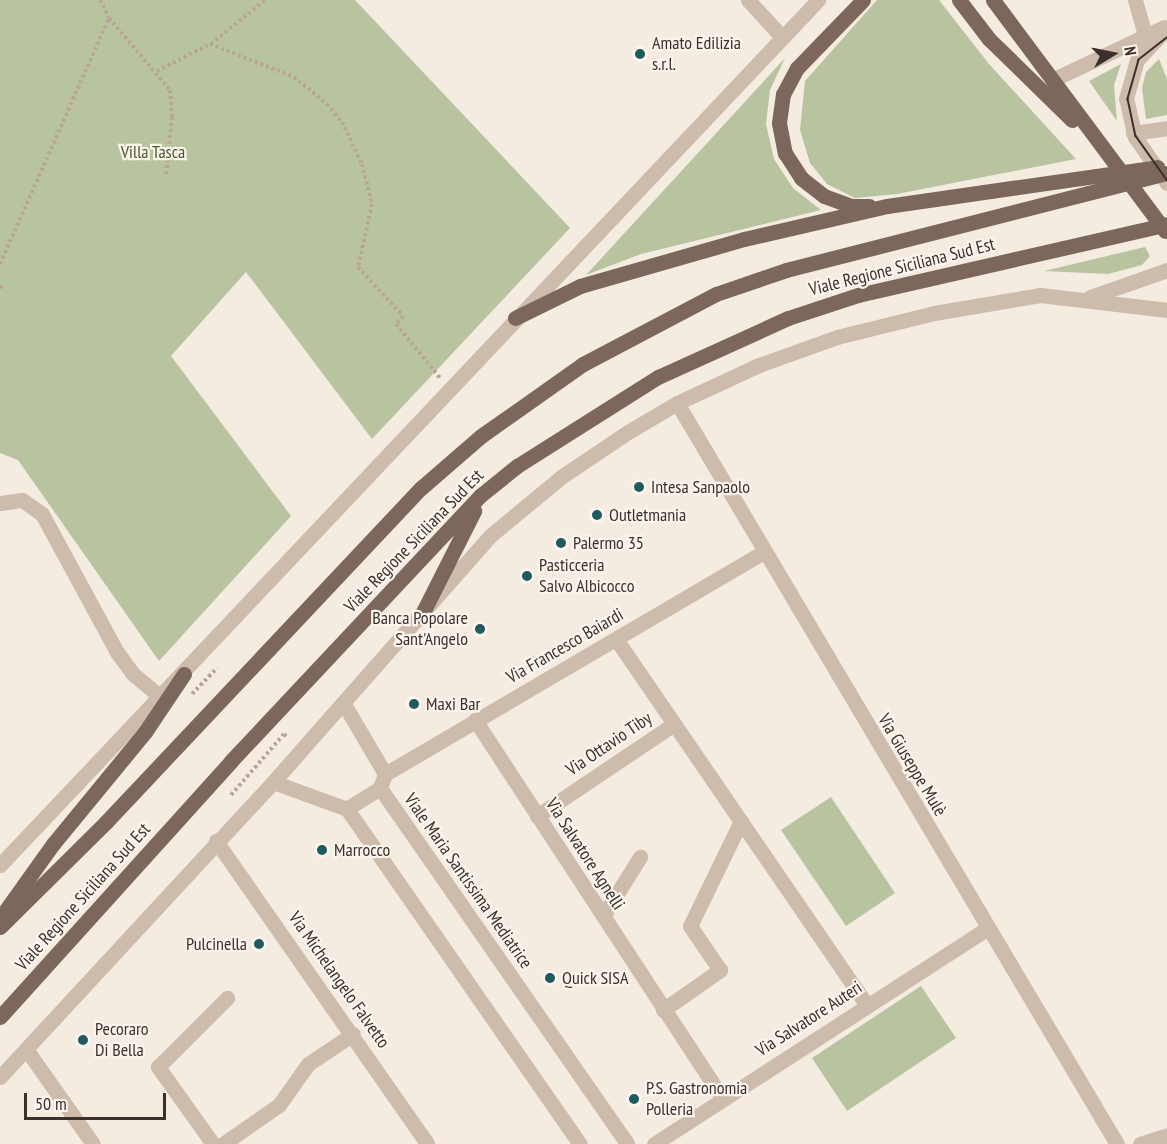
<!DOCTYPE html>
<meta charset="utf-8">
<style>
body{margin:0}
#map{position:relative;width:1167px;height:1144px;overflow:hidden;background:#f4ebe1;font-family:"PT Sans Narrow",sans-serif}
div>[style]{position:absolute}
[style*='--x']{left:calc(var(--x)*1px);top:calc(var(--y)*1px);width:calc(var(--w)*1px);rotate:calc(var(--a)*1deg)}
.green>*{inset:0;background:#b8c4a0}
.path>*{height:4px;margin-top:-2px;transform-origin:0;background:repeating-linear-gradient(90deg,#b9a596 0 3px,transparent 0 6px)}
.minor>*{height:15px;margin:-7.5px;padding:0 7.5px;transform-origin:7.5px;border-radius:7.5px;background:#cdbbac}
.major>*{height:15px;margin:-7.5px;padding:0 7.5px;transform-origin:7.5px;border-radius:7.5px;background:#7d675c}
.tram>*{height:1.5px;margin:-0.75px;padding:0 0.75px;transform-origin:0.75px;border-radius:0.75px;background:#3b302b}
.dots>*{width:16px;height:16px;translate:-50% -50%;box-sizing:border-box;border:3px solid #fbf5ee;border-radius:50%}
span{translate:-50% -50%;white-space:nowrap;text-align:center;line-height:1.15;-webkit-text-stroke:4.5px #fbf5ee;paint-order:stroke}
.poi-label{font-size:18px;color:#3b302b}
.left{translate:0 -50%;text-align:left}
.right{translate:-100% -50%;text-align:right}
.park-label{font-size:18px;color:#4a5a2e}
.street-label{font-size:18px;color:#3b302b}
.north{position:absolute;left:1083px;top:24px;width:60px;height:60px;-webkit-text-stroke:4px #fbf5ee;paint-order:stroke;rotate:80deg;font-size:16px;font-weight:700;line-height:24px;text-align:center;color:#3b302b}
.north::after{content:'';display:block;margin:auto;width:21px;height:27px;background:#3b302b;clip-path:polygon(50% 0,100% 100%,50% 72%,0 100%)}
.scale{position:absolute;left:24px;top:1093px;width:142px;height:27px;box-sizing:border-box;border:3px solid #3b302b;border-top:0;padding-left:8px;font-size:18px;line-height:21px;white-space:nowrap;color:#3b302b;-webkit-text-stroke:4px #fbf5ee;paint-order:stroke}
</style>
<div id="map">
<div class="green">
<i style="clip-path:polygon(0 0,355px 0,570px 228px,372px 439px,246px 272px,171px 356px,291px 516px,159px 661px,18px 460px,0 453px)"></i>
<i style="clip-path:polygon(877px 0,939px 0,989px 64px,1076px 159px,897px 194px,855px 198px,827px 184px,810px 163px,800px 130px,805px 81px)"></i>
<i style="clip-path:polygon(785px 58px,770px 90px,766px 124px,774px 159px,793px 188px,821px 210px,641px 254px,586px 275px)"></i>
<i style="clip-path:polygon(1159px 59px,1167px 79px,1167px 115px,1146px 119px,1142px 88px,1146px 72px)"></i>
<i style="clip-path:polygon(1121px 64px,1114px 85px,1117px 121px,1089px 81px)"></i>
<i style="clip-path:polygon(1145px 247px,1150px 256px,1142px 265px,1108px 274px,1044px 271px)"></i>
<i style="clip-path:polygon(831px 797px,895px 893px,846px 926px,781px 830px)"></i>
<i style="clip-path:polygon(921px 986px,956px 1038px,847px 1111px,812px 1058px)"></i>
</div>
<div class="path">
<i style="--x:100;--y:0;--w:20;--a:63"></i>
<i style="--x:109;--y:18;--w:94;--a:49.7"></i>
<i style="--x:170;--y:90;--w:27;--a:86"></i>
<i style="--x:172;--y:117;--w:59;--a:95.8"></i>
<i style="--x:211;--y:44;--w:70;--a:-39.2"></i>
<i style="--x:157;--y:71;--w:59;--a:-27"></i>
<i style="--x:210;--y:44;--w:90;--a:21.4"></i>
<i style="--x:294;--y:77;--w:43;--a:39.3"></i>
<i style="--x:327;--y:104;--w:23;--a:50"></i>
<i style="--x:342;--y:122;--w:47;--a:64.5"></i>
<i style="--x:362;--y:164;--w:41;--a:76"></i>
<i style="--x:372;--y:204;--w:65;--a:102.5"></i>
<i style="--x:358;--y:267;--w:67;--a:47.4"></i>
<i style="--x:403;--y:316;--w:11;--a:131"></i>
<i style="--x:396;--y:324;--w:71;--a:50.7"></i>
<i style="--x:0;--y:264;--w:269;--a:-66.1"></i>
<i style="--x:0;--y:288;--w:3;--a:-45"></i>
<i style="--x:192;--y:694;--w:36;--a:-46"></i>
<i style="--x:231;--y:795;--w:81;--a:-49"></i>
<i style="--x:284;--y:734;--w:5;--a:53"></i>
</div>
<div class="minor">
<i style="--x:748;--y:0;--w:50;--a:47.4"></i>
<i style="--x:1135;--y:0;--w:37;--a:74"></i>
<i style="--x:1167;--y:28;--w:44;--a:133.2"></i>
<i style="--x:1137;--y:60;--w:40;--a:106"></i>
<i style="--x:1126;--y:98;--w:40;--a:77"></i>
<i style="--x:1135;--y:137;--w:56;--a:55.2"></i>
<i style="--x:1052;--y:80;--w:124;--a:-25.3"></i>
<i style="--x:1133;--y:133;--w:34;--a:-8"></i>
<i style="--x:1090;--y:297;--w:82;--a:-19.3"></i>
<i style="--x:677;--y:403;--w:862;--a:59.3"></i>
<i style="--x:0;--y:503;--w:22;--a:-8"></i>
<i style="--x:22;--y:500;--w:24;--a:35"></i>
<i style="--x:42;--y:514;--w:157;--a:61.5"></i>
<i style="--x:117;--y:652;--w:26;--a:54"></i>
<i style="--x:132;--y:673;--w:38;--a:40"></i>
<i style="--x:616;--y:639;--w:444;--a:55.6"></i>
<i style="--x:344;--y:704;--w:81;--a:59.6"></i>
<i style="--x:385;--y:774;--w:15;--a:110"></i>
<i style="--x:380;--y:788;--w:39;--a:148"></i>
<i style="--x:475;--y:720;--w:453;--a:56.8"></i>
<i style="--x:385;--y:774;--w:439;--a:-30.4"></i>
<i style="--x:273;--y:782;--w:79;--a:20"></i>
<i style="--x:347;--y:809;--w:408;--a:55.2"></i>
<i style="--x:380;--y:788;--w:433;--a:55.2"></i>
<i style="--x:537;--y:816;--w:165;--a:-33.9"></i>
<i style="--x:216;--y:841;--w:369;--a:55.1"></i>
<i style="--x:0;--y:865;--w:1191;--a:-46.6"></i>
<i style="--x:603;--y:916;--w:70;--a:-57.9"></i>
<i style="--x:663;--y:1010;--w:70;--a:-35.1"></i>
<i style="--x:720;--y:970;--w:53;--a:-124.3"></i>
<i style="--x:690;--y:926;--w:117;--a:-64.1"></i>
<i style="--x:26;--y:1049;--w:116;--a:54.8"></i>
<i style="--x:0;--y:1077;--w:402;--a:-47.2"></i>
<i style="--x:273;--y:782;--w:329;--a:-48.6"></i>
<i style="--x:491;--y:535;--w:91;--a:-39.6"></i>
<i style="--x:561;--y:477;--w:81;--a:-33.9"></i>
<i style="--x:628;--y:432;--w:57;--a:-30.6"></i>
<i style="--x:677;--y:403;--w:90;--a:-24.9"></i>
<i style="--x:759;--y:365;--w:83;--a:-19.7"></i>
<i style="--x:837;--y:337;--w:100;--a:-13.9"></i>
<i style="--x:934;--y:313;--w:108;--a:-9.6"></i>
<i style="--x:1040;--y:295;--w:128;--a:6.7"></i>
<i style="--x:213;--y:1144;--w:95;--a:-125.5"></i>
<i style="--x:158;--y:1067;--w:98;--a:-45"></i>
<i style="--x:223;--y:1144;--w:68;--a:-34.9"></i>
<i style="--x:279;--y:1105;--w:50;--a:-54.7"></i>
<i style="--x:308;--y:1064;--w:54;--a:-33.7"></i>
<i style="--x:654;--y:1144;--w:396;--a:-32.9"></i>
<i style="--x:1140;--y:1144;--w:28;--a:-18"></i>
</div>
<div class="major">
<i style="--x:863;--y:0;--w:95;--a:134.1"></i>
<i style="--x:797;--y:68;--w:30;--a:118"></i>
<i style="--x:783;--y:94;--w:29;--a:98"></i>
<i style="--x:779;--y:123;--w:31;--a:79"></i>
<i style="--x:785;--y:153;--w:30;--a:57"></i>
<i style="--x:801;--y:178;--w:29;--a:38"></i>
<i style="--x:824;--y:196;--w:30;--a:20"></i>
<i style="--x:852;--y:206;--w:17;--a:0"></i>
<i style="--x:959;--y:0;--w:49;--a:52.4"></i>
<i style="--x:989;--y:39;--w:116;--a:44.3"></i>
<i style="--x:993;--y:0;--w:288;--a:53.3"></i>
<i style="--x:515;--y:318;--w:72;--a:-26.2"></i>
<i style="--x:580;--y:286;--w:171;--a:-16"></i>
<i style="--x:744;--y:239;--w:147;--a:-13"></i>
<i style="--x:887;--y:206;--w:273;--a:-8.2"></i>
<i style="--x:421;--y:616;--w:118;--a:-63.2"></i>
<i style="--x:3;--y:914;--w:86;--a:-54.5"></i>
<i style="--x:53;--y:844;--w:145;--a:-50.6"></i>
<i style="--x:145;--y:732;--w:70;--a:-56.1"></i>
<i style="--x:0;--y:927;--w:149;--a:-44.7"></i>
<i style="--x:106;--y:822;--w:459;--a:-46.7"></i>
<i style="--x:421;--y:488;--w:79;--a:-40.9"></i>
<i style="--x:481;--y:436;--w:125;--a:-35.2"></i>
<i style="--x:583;--y:364;--w:150;--a:-27.8"></i>
<i style="--x:716;--y:294;--w:74;--a:-18.9"></i>
<i style="--x:786;--y:270;--w:393;--a:-14.3"></i>
<i style="--x:0;--y:1017;--w:345;--a:-47.9"></i>
<i style="--x:231;--y:761;--w:365;--a:-46.8"></i>
<i style="--x:481;--y:495;--w:46;--a:-38.9"></i>
<i style="--x:517;--y:466;--w:167;--a:-32.3"></i>
<i style="--x:658;--y:377;--w:143;--a:-24.4"></i>
<i style="--x:788;--y:318;--w:74;--a:-18.2"></i>
<i style="--x:858;--y:295;--w:317;--a:-12.9"></i>
</div>
<div class="tram">
<i style="--x:1167;--y:38;--w:36;--a:142"></i>
<i style="--x:1139;--y:60;--w:41;--a:105.8"></i>
<i style="--x:1128;--y:99;--w:38;--a:78"></i>
<i style="--x:1136;--y:136;--w:54;--a:54.8"></i>
</div>
<div class="dots">
<i style="left:640px;top:54px;background:#1f5a5e"></i>
<i style="left:639px;top:487px;background:#1f5a5e"></i>
<i style="left:597px;top:515px;background:#1f5a5e"></i>
<i style="left:561px;top:543px;background:#1f5a5e"></i>
<i style="left:527px;top:576px;background:#1f5a5e"></i>
<i style="left:480px;top:629px;background:#1f5a5e"></i>
<i style="left:414px;top:704px;background:#1f5a5e"></i>
<i style="left:322px;top:850px;background:#1f5a5e"></i>
<i style="left:259px;top:944px;background:#1f5a5e"></i>
<i style="left:550px;top:978px;background:#1f5a5e"></i>
<i style="left:83px;top:1040px;background:#1f5a5e"></i>
<i style="left:634px;top:1099px;background:#1f5a5e"></i>
</div>
<div class="poi-label">
<span class="left" style="left:652px;top:54px">Amato Edilizia<br>s.r.l.</span>
<span class="left" style="left:651px;top:487px">Intesa Sanpaolo</span>
<span class="left" style="left:609px;top:515px">Outletmania</span>
<span class="left" style="left:573px;top:543px">Palermo 35</span>
<span class="left" style="left:539px;top:576px">Pasticceria<br>Salvo Albicocco</span>
<span class="right" style="left:468px;top:629px">Banca Popolare<br>Sant'Angelo</span>
<span class="left" style="left:426px;top:704px">Maxi Bar</span>
<span class="left" style="left:334px;top:850px">Marrocco</span>
<span class="right" style="left:247px;top:944px">Pulcinella</span>
<span class="left" style="left:562px;top:978px">Quick SISA</span>
<span class="left" style="left:95px;top:1040px">Pecoraro<br>Di Bella</span>
<span class="left" style="left:646px;top:1099px">P.S. Gastronomia<br>Polleria</span>
</div>
<div class="park-label">
<span style="left:153px;top:152px">Villa Tasca</span>
</div>
<div class="street-label">
<span style="left:902px;top:267px;rotate:-14deg">Viale Regione Siciliana Sud Est</span>
<span style="left:414px;top:541px;rotate:-46deg">Viale Regione Siciliana Sud Est</span>
<span style="left:565px;top:646px;rotate:-30deg">Via Francesco Baiardi</span>
<span style="left:609px;top:744px;rotate:-34deg">Via Ottavio Tiby</span>
<span style="left:912px;top:765px;rotate:59deg">Via Giuseppe Mulè</span>
<span style="left:585px;top:854px;rotate:57deg">Via Salvatore Agnelli</span>
<span style="left:468px;top:881px;rotate:55deg">Viale Maria Santissima Mediatrice</span>
<span style="left:83px;top:897px;rotate:-48deg">Viale Regione Siciliana Sud Est</span>
<span style="left:339px;top:980px;rotate:55deg">Via Michelangelo Falvetto</span>
<span style="left:809px;top:1019px;rotate:-33deg">Via Salvatore Auteri</span>
</div>
<div class="north">N</div>
<div class="scale">50 m</div>
</div>
